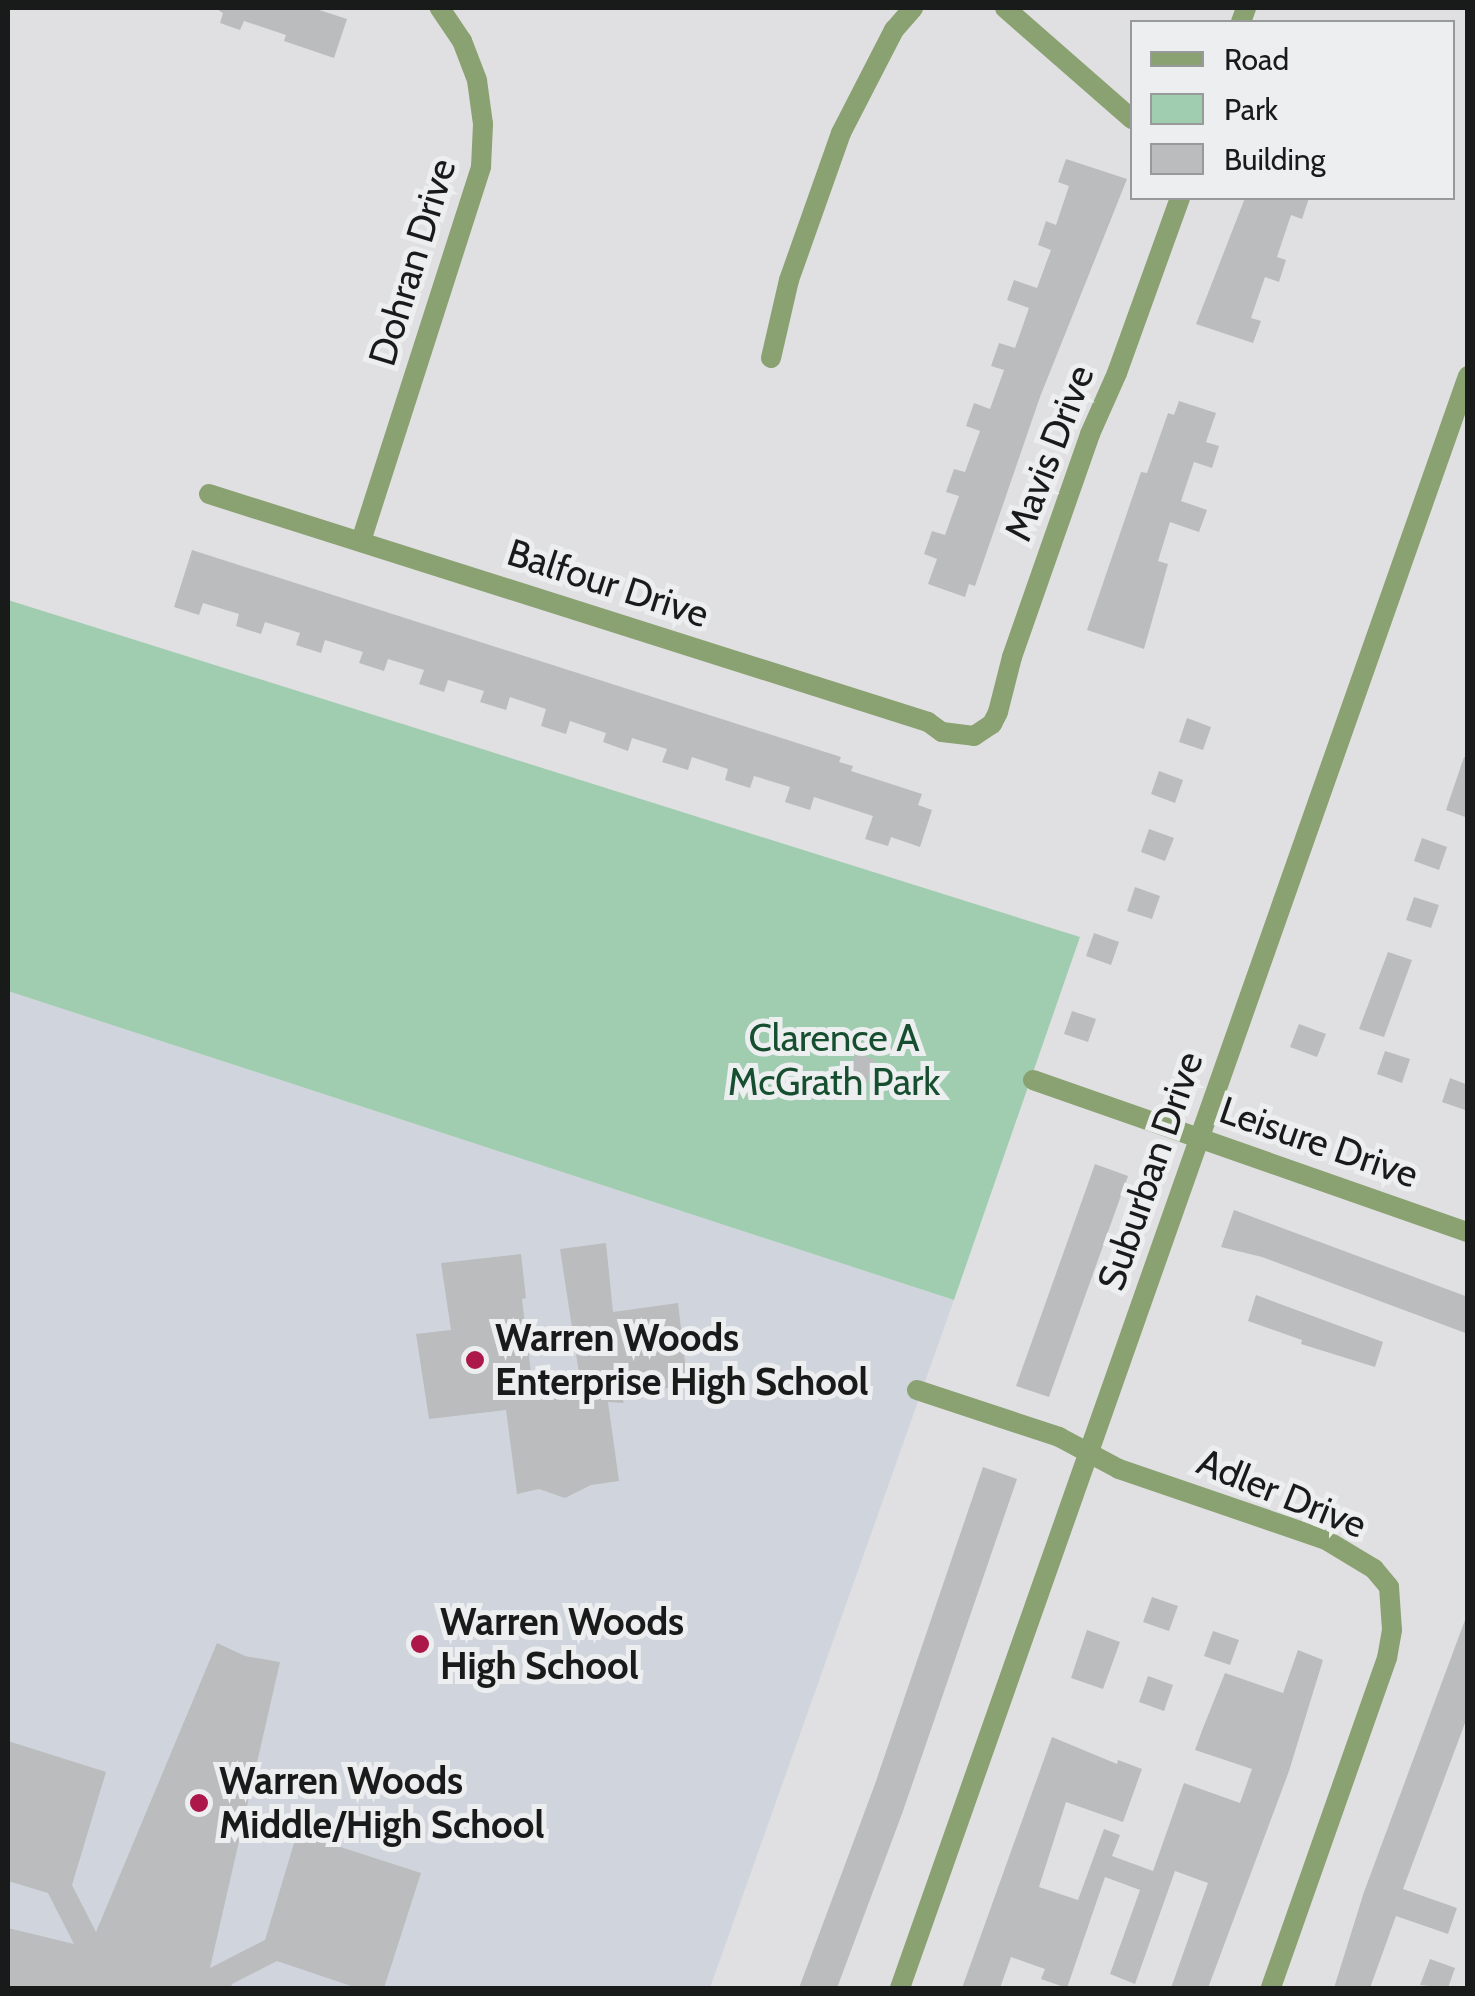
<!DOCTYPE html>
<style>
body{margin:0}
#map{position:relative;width:1475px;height:1996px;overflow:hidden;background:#e0e0e2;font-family:Cabin,sans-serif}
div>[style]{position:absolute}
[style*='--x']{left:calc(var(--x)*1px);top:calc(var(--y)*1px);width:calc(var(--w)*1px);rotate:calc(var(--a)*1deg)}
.built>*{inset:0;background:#d0d5dd}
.green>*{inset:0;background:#a0cdaf}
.building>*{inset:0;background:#bbbcbd}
.minor>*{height:20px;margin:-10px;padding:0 10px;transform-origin:10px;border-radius:10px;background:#8aa171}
.dots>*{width:28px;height:28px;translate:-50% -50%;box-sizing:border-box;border:5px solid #edeeef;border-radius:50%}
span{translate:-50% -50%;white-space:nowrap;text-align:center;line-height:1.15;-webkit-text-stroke:10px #edeeef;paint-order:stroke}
.street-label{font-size:38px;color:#191a1a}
.park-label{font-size:38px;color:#164f30}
.poi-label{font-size:38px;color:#191a1a;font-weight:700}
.left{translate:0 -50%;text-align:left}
.frame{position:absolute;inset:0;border:10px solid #191a1a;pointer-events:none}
.legend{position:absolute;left:1130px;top:20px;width:325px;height:180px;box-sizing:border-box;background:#edeeef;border:2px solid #98999a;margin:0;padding:12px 18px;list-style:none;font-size:30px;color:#191a1a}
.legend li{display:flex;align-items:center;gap:20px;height:50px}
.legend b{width:50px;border:2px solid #98999a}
</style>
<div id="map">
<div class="built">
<i style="clip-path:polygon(8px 991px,954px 1300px,710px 1988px,8px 1988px)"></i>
</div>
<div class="green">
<i style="clip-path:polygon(8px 600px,1080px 937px,954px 1300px,8px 991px)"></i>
</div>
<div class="building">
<i style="clip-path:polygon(215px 8px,313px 8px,347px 19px,334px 58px,284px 41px,286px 35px,244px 21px,240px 30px,220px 23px,223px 13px)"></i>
<i style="clip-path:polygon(1066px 159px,1127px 179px,1040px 397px,975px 586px,969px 584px,965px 597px,928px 584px,937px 559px,924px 554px,932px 531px,945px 535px,959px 496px,946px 492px,954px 469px,965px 472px,980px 431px,966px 426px,974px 403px,990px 409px,1004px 370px,991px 366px,999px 343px,1015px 348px,1029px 308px,1007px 300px,1014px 280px,1037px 288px,1051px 250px,1038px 245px,1046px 221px,1056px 225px,1069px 186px,1058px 182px)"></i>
<i style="clip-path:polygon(1245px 198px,1309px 198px,1302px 219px,1291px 215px,1277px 257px,1286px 260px,1279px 282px,1265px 277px,1251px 318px,1261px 321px,1253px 343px,1196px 324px)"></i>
<i style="clip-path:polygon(1179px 401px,1216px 413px,1206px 442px,1219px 446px,1212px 468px,1194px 462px,1181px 501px,1207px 510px,1199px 532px,1170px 522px,1158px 561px,1168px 564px,1144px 649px,1087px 630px,1141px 472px,1147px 473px,1168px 413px,1174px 415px)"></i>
<i style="clip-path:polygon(192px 550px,841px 757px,839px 762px,853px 766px,851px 771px,922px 794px,918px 805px,932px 810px,920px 847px,891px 837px,888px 846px,865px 839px,873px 816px,814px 797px,810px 810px,785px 802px,790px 787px,754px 776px,750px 788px,725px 780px,728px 769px,692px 757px,688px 770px,662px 762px,667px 749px,632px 738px,628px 751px,603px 742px,606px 733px,570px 721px,566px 734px,541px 726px,546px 709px,510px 697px,506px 710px,480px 702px,484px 691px,448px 680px,444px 692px,419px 684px,424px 670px,388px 659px,384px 671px,359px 663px,363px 652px,325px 640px,321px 653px,296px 645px,300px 633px,265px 622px,261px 634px,236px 626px,239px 614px,203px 603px,199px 615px,174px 607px)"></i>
<i style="clip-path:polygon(1187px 718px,1211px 727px,1203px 750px,1179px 742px)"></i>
<i style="clip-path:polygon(1464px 757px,1468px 758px,1468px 818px,1446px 810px)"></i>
<i style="clip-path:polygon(1159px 771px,1183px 780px,1175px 803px,1151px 794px)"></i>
<i style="clip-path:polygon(1149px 829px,1174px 838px,1165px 861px,1141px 852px)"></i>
<i style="clip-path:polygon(1422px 838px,1447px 847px,1439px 870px,1414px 861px)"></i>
<i style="clip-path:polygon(1135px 887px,1160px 896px,1152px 919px,1127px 911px)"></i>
<i style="clip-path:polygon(1414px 897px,1439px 905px,1431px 928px,1406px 920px)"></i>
<i style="clip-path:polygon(1094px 933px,1119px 942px,1111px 965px,1086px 956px)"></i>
<i style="clip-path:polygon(1388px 952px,1412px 960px,1384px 1037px,1359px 1029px)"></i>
<i style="clip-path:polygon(1072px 1011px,1096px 1019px,1088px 1042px,1064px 1034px)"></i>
<i style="clip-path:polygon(1299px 1024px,1326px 1034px,1317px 1057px,1290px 1047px)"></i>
<i style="clip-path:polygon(1385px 1051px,1410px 1059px,1402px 1083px,1377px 1074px)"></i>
<i style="clip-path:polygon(856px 1053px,875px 1060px,864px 1090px,845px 1083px)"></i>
<i style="clip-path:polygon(1450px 1078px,1468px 1085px,1468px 1111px,1442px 1102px)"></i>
<i style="clip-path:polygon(1095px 1164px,1128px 1176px,1049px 1397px,1016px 1386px)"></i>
<i style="clip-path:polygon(1234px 1210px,1468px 1297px,1468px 1334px,1262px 1257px,1221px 1247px)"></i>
<i style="clip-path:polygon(606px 1243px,613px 1312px,678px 1303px,688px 1387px,620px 1391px,624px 1403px,608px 1402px,619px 1481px,591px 1485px,565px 1498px,539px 1489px,517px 1494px,506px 1410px,429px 1419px,416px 1334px,451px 1330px,441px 1263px,521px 1254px,526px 1298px,522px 1299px,534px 1397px,582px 1393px,560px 1249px)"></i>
<i style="clip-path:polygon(1256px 1295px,1383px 1342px,1375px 1367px,1301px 1344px,1302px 1340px,1248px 1321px)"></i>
<i style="clip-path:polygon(983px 1467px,1017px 1479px,903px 1811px,837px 1988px,799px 1988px,875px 1784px)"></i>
<i style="clip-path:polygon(1152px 1597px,1178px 1606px,1169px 1631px,1143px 1622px)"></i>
<i style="clip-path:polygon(1465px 1620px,1468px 1715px,1403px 1889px,1457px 1908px,1448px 1934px,1396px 1916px,1370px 1988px,1334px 1988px,1364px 1892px)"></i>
<i style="clip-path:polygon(1087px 1630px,1120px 1642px,1103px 1689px,1071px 1678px)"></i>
<i style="clip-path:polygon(1213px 1631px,1239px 1640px,1230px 1665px,1204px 1656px)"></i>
<i style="clip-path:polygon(217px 1643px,245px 1656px,280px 1662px,210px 1968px,265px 1940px,297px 1833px,421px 1873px,384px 1988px,357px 1988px,277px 1961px,232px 1984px,231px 1988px,8px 1988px,8px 1928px,74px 1944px,48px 1893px,8px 1881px,8px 1741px,106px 1772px,72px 1885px,96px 1932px)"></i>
<i style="clip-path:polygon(1298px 1650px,1323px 1660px,1289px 1771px,1208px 1988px,1171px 1988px,1208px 1883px,1175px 1871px,1135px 1984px,1110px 1974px,1140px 1890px,1105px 1877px,1067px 1988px,1041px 1979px,1045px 1969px,1011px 1957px,1000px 1988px,962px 1988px,1052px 1737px,1117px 1764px,1118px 1760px,1142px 1769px,1123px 1822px,1066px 1802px,1039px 1887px,1078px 1900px,1104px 1829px,1120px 1835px,1112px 1856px,1153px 1871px,1184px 1783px,1240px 1803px,1252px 1769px,1195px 1750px,1203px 1728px,1225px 1673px,1283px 1693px)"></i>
<i style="clip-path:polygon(1148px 1676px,1173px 1685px,1164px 1711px,1139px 1702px)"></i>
<i style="clip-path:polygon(1430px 1959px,1455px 1968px,1448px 1988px,1420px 1985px)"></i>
</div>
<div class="minor">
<i style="--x:1005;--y:8;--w:169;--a:41.2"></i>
<i style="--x:1241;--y:22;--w:15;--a:-70"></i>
<i style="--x:771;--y:358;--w:80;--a:-77"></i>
<i style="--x:789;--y:280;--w:156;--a:-70.5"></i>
<i style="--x:841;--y:133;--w:116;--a:-62.8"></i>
<i style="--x:894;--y:30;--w:29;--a:-49"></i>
<i style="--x:209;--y:494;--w:754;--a:17.59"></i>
<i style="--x:928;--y:722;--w:17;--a:36"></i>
<i style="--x:942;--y:732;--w:32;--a:7"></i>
<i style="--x:974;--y:736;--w:22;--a:-34"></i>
<i style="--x:992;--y:724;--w:13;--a:-63"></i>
<i style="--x:998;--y:712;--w:57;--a:-75.7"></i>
<i style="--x:1012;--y:657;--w:236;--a:-70.7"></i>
<i style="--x:1090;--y:434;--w:67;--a:-66.1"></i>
<i style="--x:1117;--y:373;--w:186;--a:-70.2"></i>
<i style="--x:361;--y:541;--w:393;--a:-72.2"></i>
<i style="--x:481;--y:167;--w:43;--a:-87.3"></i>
<i style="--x:483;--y:124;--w:44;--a:-97.8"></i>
<i style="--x:477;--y:80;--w:42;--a:-111"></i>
<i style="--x:462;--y:41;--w:40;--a:-124"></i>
<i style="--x:1033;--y:1080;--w:461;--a:19.3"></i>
<i style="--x:917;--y:1390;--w:150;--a:18.3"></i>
<i style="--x:1059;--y:1437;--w:68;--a:28.1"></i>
<i style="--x:1119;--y:1469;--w:219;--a:18.9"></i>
<i style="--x:1326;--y:1540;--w:56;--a:31.1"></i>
<i style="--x:1374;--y:1569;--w:23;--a:50"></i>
<i style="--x:1389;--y:1587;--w:43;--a:86"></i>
<i style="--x:1392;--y:1630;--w:28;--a:100"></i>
<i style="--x:1387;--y:1658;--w:350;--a:109.4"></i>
<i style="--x:900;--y:1988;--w:1709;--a:-70.59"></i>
</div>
<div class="dots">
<i style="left:475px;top:1360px;background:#ac1849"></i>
<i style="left:420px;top:1644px;background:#ac1849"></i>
<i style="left:199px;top:1803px;background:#ac1849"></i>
</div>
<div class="street-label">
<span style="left:412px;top:262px;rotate:-73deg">Dohran Drive</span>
<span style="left:1049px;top:453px;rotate:-69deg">Mavis Drive</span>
<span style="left:608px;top:583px;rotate:18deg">Balfour Drive</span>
<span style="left:1319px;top:1142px;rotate:19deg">Leisure Drive</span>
<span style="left:1150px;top:1171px;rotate:-71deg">Suburban Drive</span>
<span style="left:1282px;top:1493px;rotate:22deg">Adler Drive</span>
</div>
<div class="park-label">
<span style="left:834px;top:1060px">Clarence A<br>McGrath Park</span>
</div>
<div class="poi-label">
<span class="left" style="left:495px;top:1360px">Warren Woods<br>Enterprise High School</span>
<span class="left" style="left:440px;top:1644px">Warren Woods<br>High School</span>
<span class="left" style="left:219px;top:1803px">Warren Woods<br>Middle/High School</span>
</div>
<div class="frame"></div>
<ul class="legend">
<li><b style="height:12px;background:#8aa171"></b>Road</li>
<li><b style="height:28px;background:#a0cdaf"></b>Park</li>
<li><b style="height:28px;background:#bbbcbd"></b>Building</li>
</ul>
</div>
